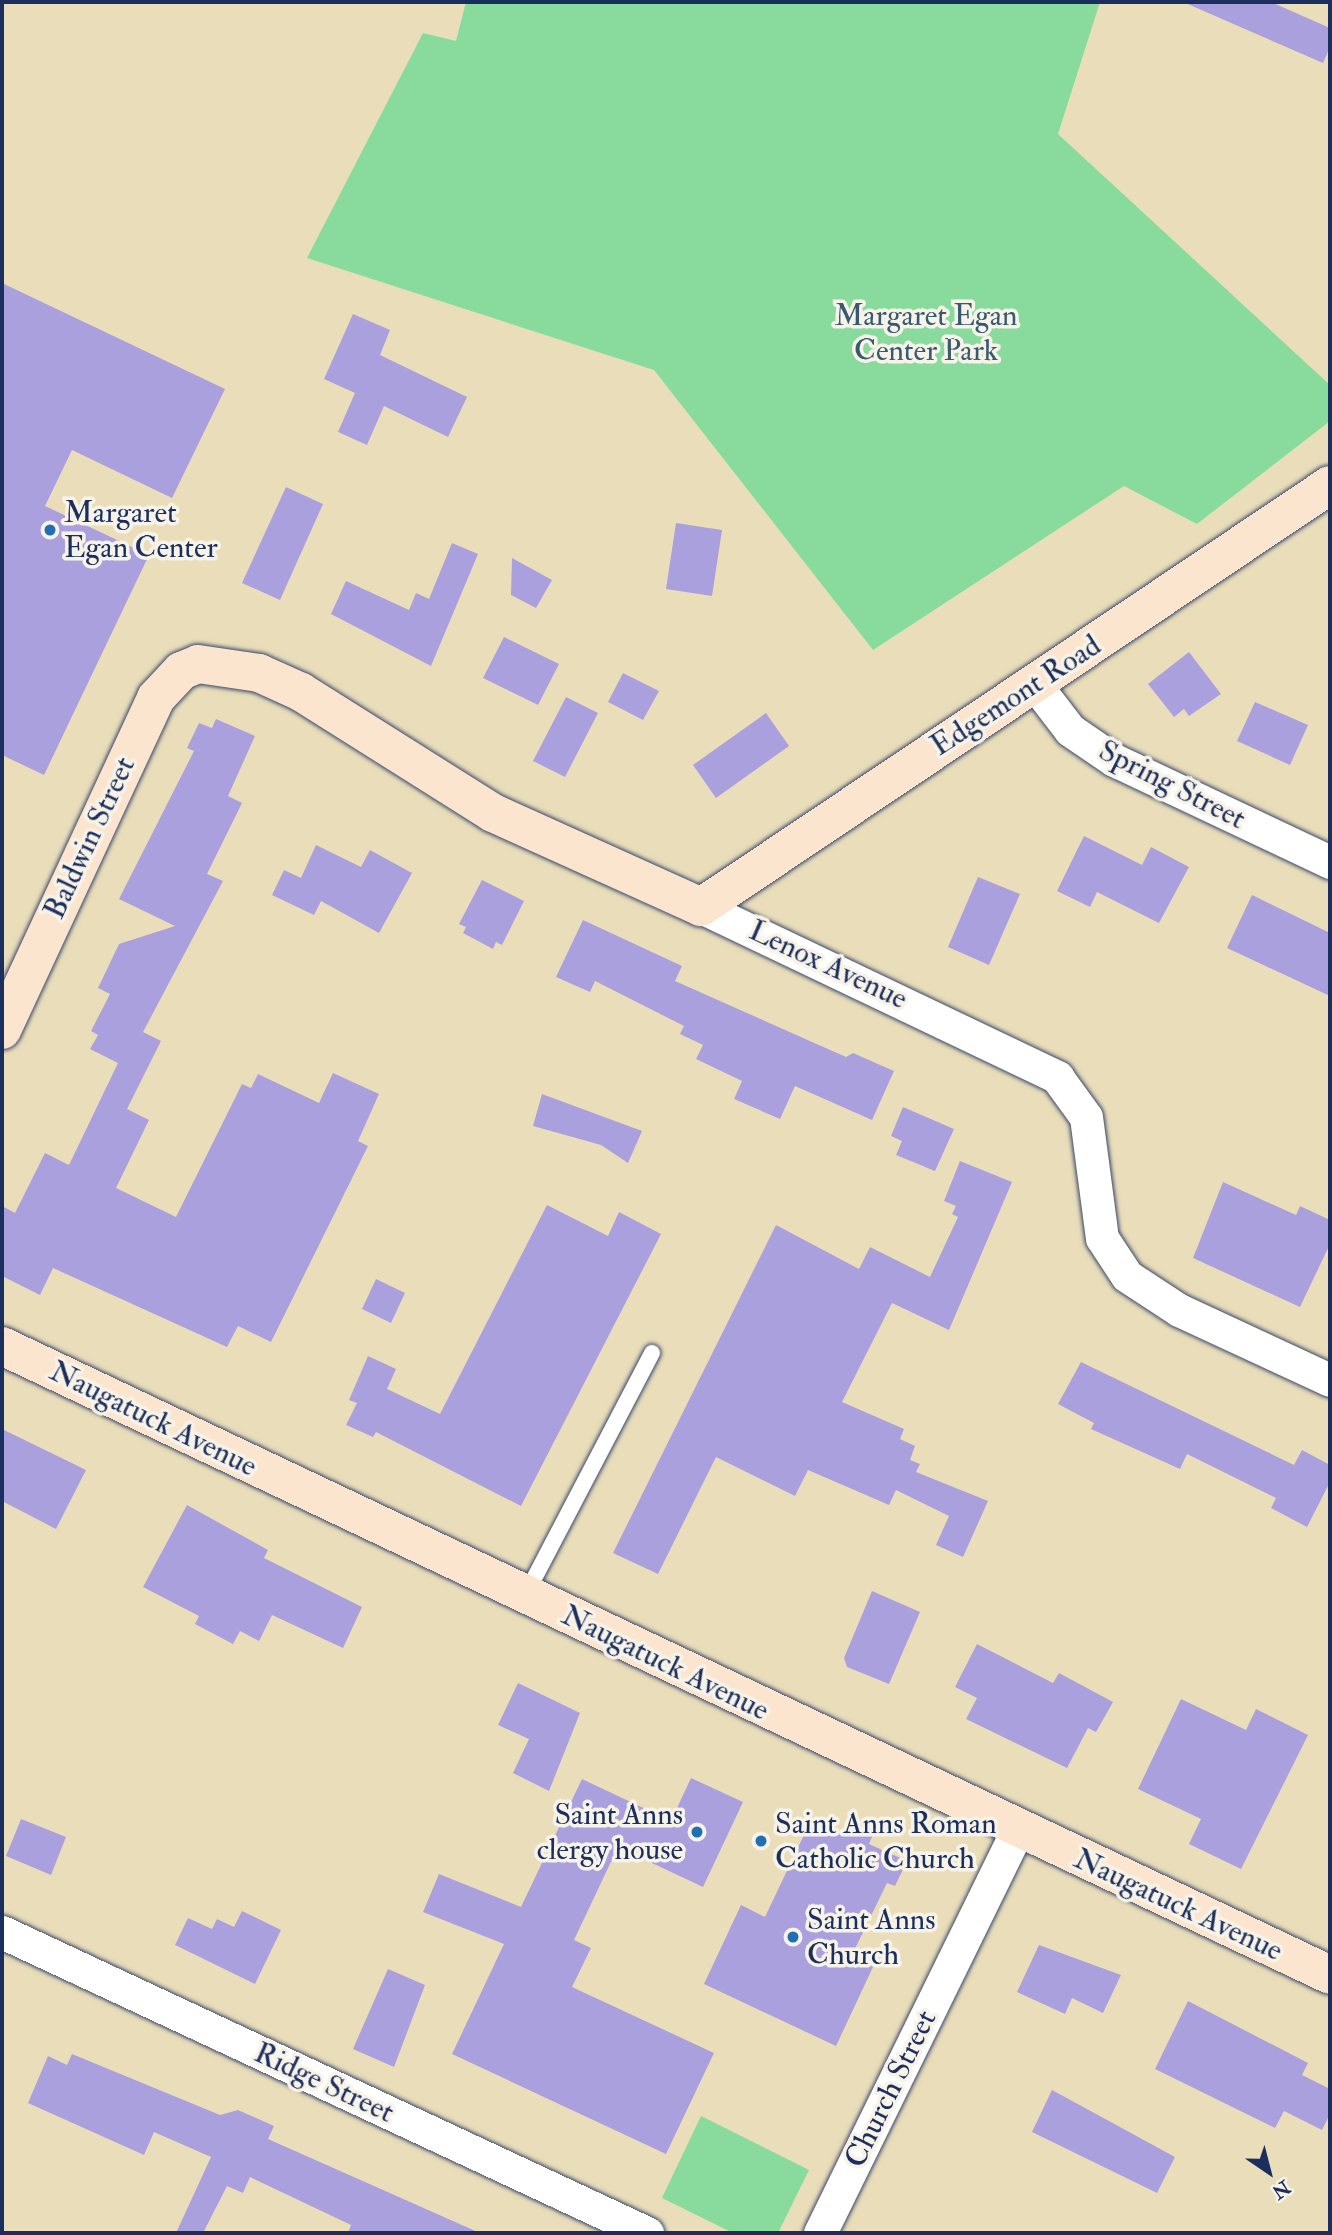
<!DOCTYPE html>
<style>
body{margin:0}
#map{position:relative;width:1332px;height:2235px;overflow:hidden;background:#eadeba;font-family:"IM FELL Double Pica",serif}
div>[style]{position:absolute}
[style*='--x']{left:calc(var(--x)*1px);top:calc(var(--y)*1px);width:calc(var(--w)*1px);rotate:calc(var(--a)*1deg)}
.green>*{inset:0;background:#88db9d}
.building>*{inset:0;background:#aaa0de}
.roads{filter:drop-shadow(0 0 2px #3a496c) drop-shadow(0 0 2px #3a496c)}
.lane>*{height:16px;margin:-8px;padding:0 8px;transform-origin:8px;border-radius:8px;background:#fff}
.street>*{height:33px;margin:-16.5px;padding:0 16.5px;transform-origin:16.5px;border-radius:16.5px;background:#fff}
.secondary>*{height:38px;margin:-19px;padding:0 19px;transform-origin:19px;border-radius:19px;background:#fce5cf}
.dots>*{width:19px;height:19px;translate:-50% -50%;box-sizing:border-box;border:4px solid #f7f3e8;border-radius:50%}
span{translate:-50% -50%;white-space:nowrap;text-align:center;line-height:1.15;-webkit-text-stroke:7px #f7f3e8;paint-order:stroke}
.park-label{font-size:30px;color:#365a6e}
.poi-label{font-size:30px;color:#1b2f5e}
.left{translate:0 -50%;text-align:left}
.right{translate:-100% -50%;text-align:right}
.street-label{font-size:30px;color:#1b2f5e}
.frame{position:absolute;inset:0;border:4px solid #1b2f5e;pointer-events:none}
.north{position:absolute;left:1234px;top:2137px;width:70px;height:70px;-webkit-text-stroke:5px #f7f3e8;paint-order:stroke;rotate:145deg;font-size:19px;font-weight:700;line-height:28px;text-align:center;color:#1b2f5e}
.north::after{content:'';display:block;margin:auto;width:24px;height:32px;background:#1b2f5e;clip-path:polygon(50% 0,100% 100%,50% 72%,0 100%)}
</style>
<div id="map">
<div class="green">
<i style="clip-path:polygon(466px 2px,1100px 2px,1058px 134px,1330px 385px,1330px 421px,1197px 524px,1124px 486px,873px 650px,654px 370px,307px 258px,423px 33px,456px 41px)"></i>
<i style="clip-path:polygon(701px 2116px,809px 2170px,778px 2233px,733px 2233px,662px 2198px)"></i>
</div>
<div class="building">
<i style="clip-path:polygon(1183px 2px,1271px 2px,1330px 28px,1330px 47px,1323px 63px)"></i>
<i style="clip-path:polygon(2px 283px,225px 389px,172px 498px,72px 450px,45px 506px,149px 555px,44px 775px,2px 755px)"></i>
<i style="clip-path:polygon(353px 314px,390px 330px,380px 355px,467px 397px,448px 437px,384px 406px,367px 445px,338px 432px,355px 393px,324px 379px)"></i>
<i style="clip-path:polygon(286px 487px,323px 504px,280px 600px,242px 583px)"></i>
<i style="clip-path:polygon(676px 523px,722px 530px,712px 596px,666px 589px)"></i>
<i style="clip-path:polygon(452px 543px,478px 554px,431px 666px,331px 614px,346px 581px,409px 610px,416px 593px,429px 599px)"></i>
<i style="clip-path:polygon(512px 558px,552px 580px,536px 608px,511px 595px)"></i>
<i style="clip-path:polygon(504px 637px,559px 664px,538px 705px,483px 678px)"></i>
<i style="clip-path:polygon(1189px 652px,1221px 694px,1189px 716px,1184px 709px,1174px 717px,1148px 684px)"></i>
<i style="clip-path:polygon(623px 673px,659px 691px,643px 720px,608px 702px)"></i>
<i style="clip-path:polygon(566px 697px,598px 713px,565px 777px,533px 761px)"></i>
<i style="clip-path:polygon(1255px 702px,1308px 725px,1290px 765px,1237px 741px)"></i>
<i style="clip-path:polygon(766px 713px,789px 746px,716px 798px,693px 765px)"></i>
<i style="clip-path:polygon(216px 719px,255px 736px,228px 796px,242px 803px,207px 874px,223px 881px,143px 1032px,161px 1041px,127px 1109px,149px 1120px,116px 1188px,176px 1217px,242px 1084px,251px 1088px,258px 1074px,319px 1103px,333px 1073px,379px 1094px,358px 1141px,368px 1146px,271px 1342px,238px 1326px,227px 1347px,53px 1268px,40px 1295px,2px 1276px,2px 1206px,15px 1213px,45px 1153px,69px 1165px,118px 1063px,90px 1049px,98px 1035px,91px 1031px,110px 994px,98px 988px,119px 944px,175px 926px,119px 899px,194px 751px,187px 748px,199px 723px,212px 728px)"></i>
<i style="clip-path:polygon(1084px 836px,1142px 865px,1151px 847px,1189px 867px,1159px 923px,1097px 892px,1090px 907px,1057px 891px)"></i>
<i style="clip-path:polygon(316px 845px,361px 867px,370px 850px,412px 873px,379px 933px,321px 901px,314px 915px,272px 895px,284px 870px,301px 878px)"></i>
<i style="clip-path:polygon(978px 877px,1020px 894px,989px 965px,948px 947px)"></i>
<i style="clip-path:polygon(482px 880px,524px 901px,502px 945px,496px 942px,493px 949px,463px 933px,466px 927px,459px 924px)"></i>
<i style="clip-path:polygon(1252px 895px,1330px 933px,1330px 996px,1227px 948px)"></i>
<i style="clip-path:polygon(583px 920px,682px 966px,675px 981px,846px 1057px,853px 1053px,894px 1071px,872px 1120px,795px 1086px,780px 1119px,734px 1099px,742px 1081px,696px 1059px,703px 1045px,680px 1034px,684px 1026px,595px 981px,590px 992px,556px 977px)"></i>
<i style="clip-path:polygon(542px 1094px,642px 1131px,628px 1163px,601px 1145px,533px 1126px)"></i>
<i style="clip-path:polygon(903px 1107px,954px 1129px,935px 1171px,896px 1155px,902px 1141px,891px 1136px)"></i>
<i style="clip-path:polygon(960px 1161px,1012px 1182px,949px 1330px,892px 1303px,842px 1402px,904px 1429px,900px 1439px,915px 1446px,910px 1460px,920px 1464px,916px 1472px,988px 1501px,963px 1557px,936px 1545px,949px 1516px,896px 1490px,889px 1505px,808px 1470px,795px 1496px,716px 1457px,658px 1574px,613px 1553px,776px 1225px,859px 1269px,870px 1247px,930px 1277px,958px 1217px,952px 1214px,956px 1206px,944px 1201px)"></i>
<i style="clip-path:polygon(1223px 1182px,1296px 1215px,1300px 1206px,1330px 1220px,1330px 1244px,1300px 1307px,1193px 1258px)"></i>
<i style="clip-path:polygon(547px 1205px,608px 1236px,619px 1212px,661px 1234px,521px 1506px,376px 1432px,373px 1437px,346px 1425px,357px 1403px,349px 1400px,368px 1356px,396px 1369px,387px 1389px,440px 1414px)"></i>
<i style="clip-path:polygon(376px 1279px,405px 1293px,391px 1323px,362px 1309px)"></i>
<i style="clip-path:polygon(1081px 1362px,1294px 1465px,1302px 1450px,1330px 1465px,1330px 1482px,1307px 1527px,1271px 1508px,1276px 1498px,1187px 1454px,1180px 1469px,1091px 1429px,1094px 1423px,1058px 1404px)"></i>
<i style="clip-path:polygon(2px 1429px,86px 1470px,56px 1529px,2px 1501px)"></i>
<i style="clip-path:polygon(187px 1505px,268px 1550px,264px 1558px,362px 1607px,343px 1648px,272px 1615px,259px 1641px,240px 1631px,233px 1644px,195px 1624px,199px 1616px,143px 1587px)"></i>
<i style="clip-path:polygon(872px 1591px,920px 1612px,889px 1684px,847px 1667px,844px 1658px)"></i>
<i style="clip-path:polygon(977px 1644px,1053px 1683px,1059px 1673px,1113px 1702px,1096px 1732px,1088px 1728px,1067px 1768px,966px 1719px,977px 1698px,955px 1687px)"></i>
<i style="clip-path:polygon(518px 1683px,580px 1713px,549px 1791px,513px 1773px,529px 1739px,498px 1725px)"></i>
<i style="clip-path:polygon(1181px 1699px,1246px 1730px,1256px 1709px,1308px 1735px,1241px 1869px,1189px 1844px,1201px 1819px,1138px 1789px)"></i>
<i style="clip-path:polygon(691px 1778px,743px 1802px,703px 1887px,618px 1847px,574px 1940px,591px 1948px,572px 1987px,714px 2053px,666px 2154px,452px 2054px,504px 1944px,423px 1912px,439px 1874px,521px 1907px,582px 1779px,671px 1821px)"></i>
<i style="clip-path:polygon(812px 1818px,843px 1832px,849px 1818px,875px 1830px,869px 1844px,907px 1861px,895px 1886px,887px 1883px,851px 1957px,873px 1967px,836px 2046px,704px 1984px,741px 1905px,765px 1917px)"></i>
<i style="clip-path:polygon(21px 1819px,66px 1837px,51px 1875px,6px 1856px)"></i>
<i style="clip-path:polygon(242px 1911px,281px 1930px,255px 1984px,175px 1945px,188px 1918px,212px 1929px,217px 1919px,234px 1927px)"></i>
<i style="clip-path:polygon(1039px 1945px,1121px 1975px,1103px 2013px,1072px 1998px,1065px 2014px,1017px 1992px)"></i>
<i style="clip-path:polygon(388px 1969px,425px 1985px,394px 2067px,353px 2049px)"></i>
<i style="clip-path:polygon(1188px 2001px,1308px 2063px,1302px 2075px,1330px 2089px,1330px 2114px,1322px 2130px,1284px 2111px,1275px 2128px,1155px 2069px)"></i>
<i style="clip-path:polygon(72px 2054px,220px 2115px,238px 2110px,274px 2126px,268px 2139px,480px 2233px,348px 2233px,351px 2225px,250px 2177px,243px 2193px,227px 2186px,203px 2233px,176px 2233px,211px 2157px,154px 2132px,144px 2155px,28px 2103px,48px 2056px,67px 2065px)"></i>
<i style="clip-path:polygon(1052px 2090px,1175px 2157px,1157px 2193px,1032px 2132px)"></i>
</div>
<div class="roads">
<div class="lane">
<i style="--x:526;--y:1594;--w:272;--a:-62.4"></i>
</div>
<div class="street">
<i style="--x:1034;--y:683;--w:59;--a:52.5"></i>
<i style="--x:1070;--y:730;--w:53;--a:34.3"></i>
<i style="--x:1114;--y:760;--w:239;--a:25.3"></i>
<i style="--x:701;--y:907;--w:395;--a:25.5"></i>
<i style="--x:1057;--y:1077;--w:49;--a:54.1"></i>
<i style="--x:1086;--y:1117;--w:122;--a:82.5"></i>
<i style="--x:1102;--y:1238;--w:45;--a:56.7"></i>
<i style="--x:1127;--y:1276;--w:62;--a:33.2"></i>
<i style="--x:1179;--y:1310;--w:166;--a:24.9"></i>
<i style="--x:2;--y:1932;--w:712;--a:25.02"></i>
<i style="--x:820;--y:2233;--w:448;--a:-63.9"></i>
</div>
<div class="secondary">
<i style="--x:2;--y:1030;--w:366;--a:-65.1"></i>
<i style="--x:156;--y:698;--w:37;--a:-47"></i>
<i style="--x:181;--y:671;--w:18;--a:-22"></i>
<i style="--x:198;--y:664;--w:62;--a:8.4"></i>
<i style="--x:259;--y:673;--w:46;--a:24.3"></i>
<i style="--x:301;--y:692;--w:227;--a:32.2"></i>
<i style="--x:493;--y:813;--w:228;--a:24.3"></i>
<i style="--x:701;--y:907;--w:757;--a:-33.86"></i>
<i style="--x:2;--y:1346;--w:1469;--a:25.34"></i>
</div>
</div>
<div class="dots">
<i style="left:50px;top:530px;background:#1f6fb2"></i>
<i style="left:697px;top:1832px;background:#1f6fb2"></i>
<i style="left:761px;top:1841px;background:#1f6fb2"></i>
<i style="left:793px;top:1937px;background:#1f6fb2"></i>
</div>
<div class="park-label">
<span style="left:926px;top:333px">Margaret Egan<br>Center Park</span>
</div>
<div class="poi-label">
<span class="left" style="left:64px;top:530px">Margaret<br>Egan Center</span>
<span class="right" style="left:683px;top:1832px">Saint Anns<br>clergy house</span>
<span class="left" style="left:775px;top:1841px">Saint Anns Roman<br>Catholic Church</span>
<span class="left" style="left:807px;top:1937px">Saint Anns<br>Church</span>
</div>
<div class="street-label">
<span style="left:1016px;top:696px;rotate:-33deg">Edgemont Road</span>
<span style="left:1172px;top:785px;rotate:27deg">Spring Street</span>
<span style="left:90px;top:838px;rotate:-65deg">Baldwin Street</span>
<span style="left:828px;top:965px;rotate:25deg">Lenox Avenue</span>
<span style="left:153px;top:1419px;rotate:26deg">Naugatuck Avenue</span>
<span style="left:665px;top:1663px;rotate:26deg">Naugatuck Avenue</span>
<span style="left:1178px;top:1905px;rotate:25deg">Naugatuck Avenue</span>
<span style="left:324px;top:2083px;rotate:25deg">Ridge Street</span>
<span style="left:891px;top:2089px;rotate:-64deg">Church Street</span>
</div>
<div class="frame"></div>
<div class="north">N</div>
</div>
